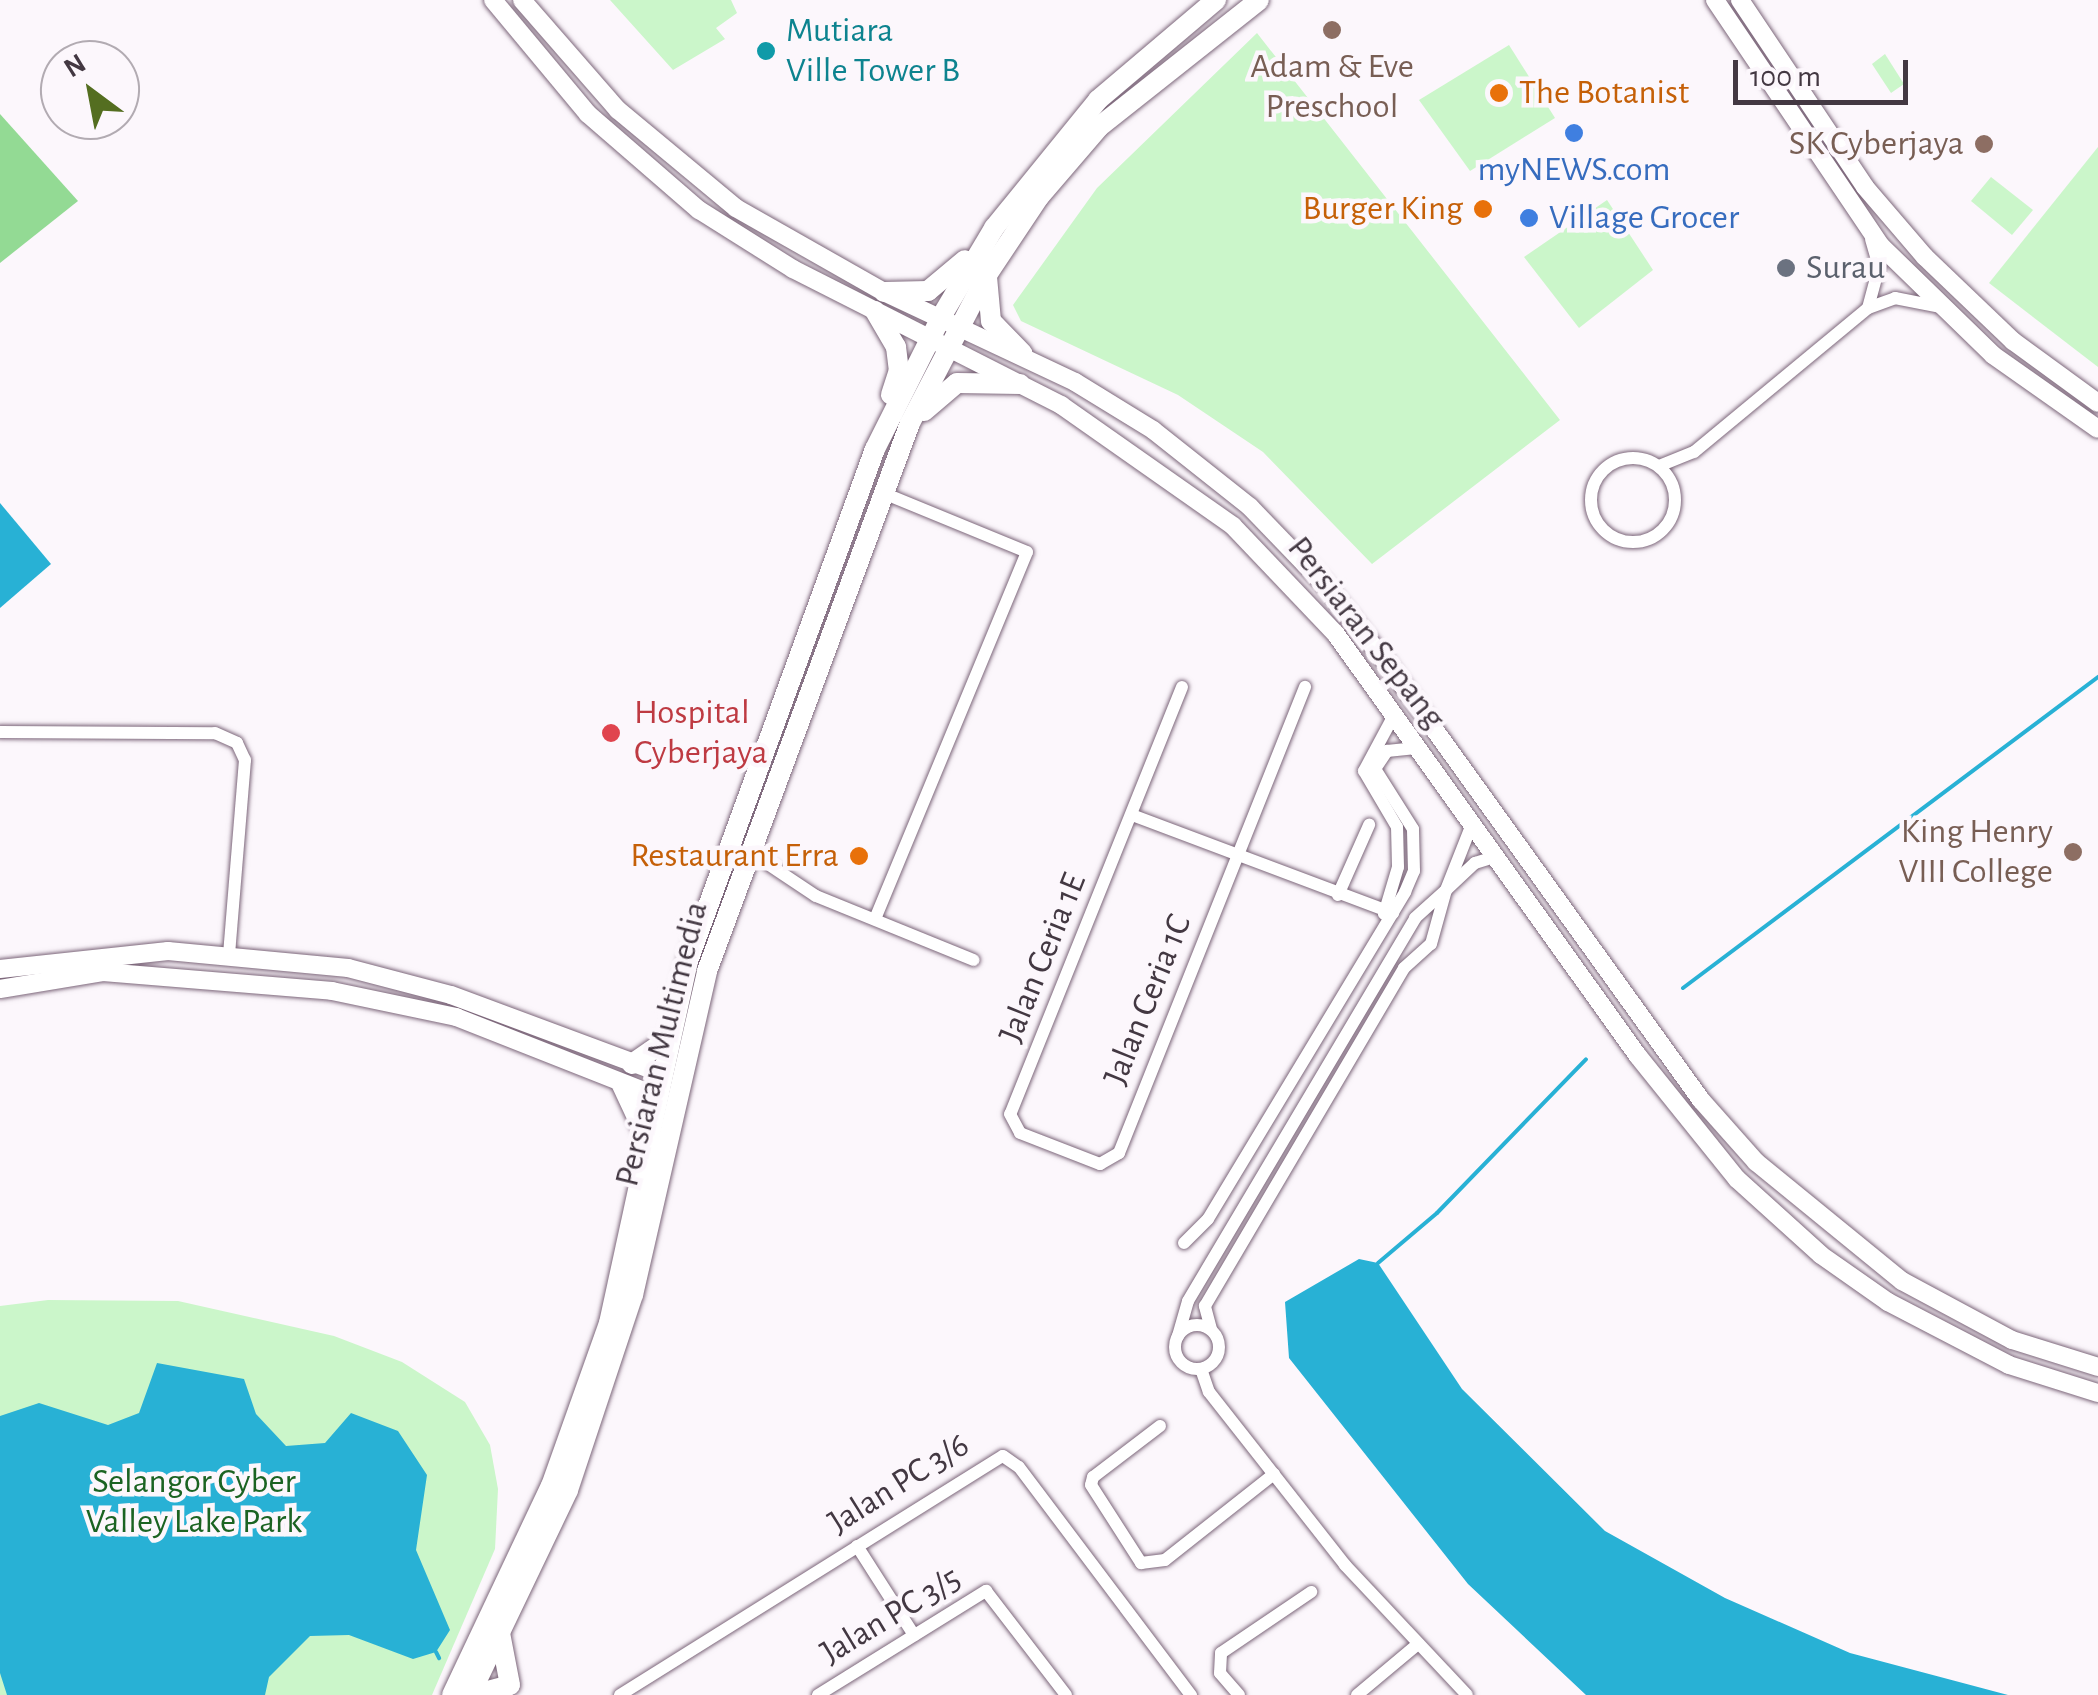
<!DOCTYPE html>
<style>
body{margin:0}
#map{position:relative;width:2098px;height:1695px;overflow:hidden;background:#fcf7fc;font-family:"Alegreya Sans",sans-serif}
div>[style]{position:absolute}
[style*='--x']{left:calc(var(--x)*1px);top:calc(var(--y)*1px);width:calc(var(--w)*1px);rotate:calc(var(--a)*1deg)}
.green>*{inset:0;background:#cbf6ca}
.forest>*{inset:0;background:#93da94}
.water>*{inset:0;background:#28b1d5}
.stream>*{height:4px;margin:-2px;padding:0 2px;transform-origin:2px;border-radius:2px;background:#28b1d5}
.roads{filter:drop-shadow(0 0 2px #7c667a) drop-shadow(0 0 2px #7c667a)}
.street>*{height:12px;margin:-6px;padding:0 6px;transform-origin:6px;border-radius:6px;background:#fff}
.street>.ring{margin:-6px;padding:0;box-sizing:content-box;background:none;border:12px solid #fff;border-radius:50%}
.secondary>*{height:18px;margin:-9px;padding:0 9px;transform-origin:9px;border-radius:9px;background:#fff}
.primary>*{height:20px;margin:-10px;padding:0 10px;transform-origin:10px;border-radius:10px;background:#fff}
.dots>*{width:28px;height:28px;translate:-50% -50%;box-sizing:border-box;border:5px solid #fcf7fc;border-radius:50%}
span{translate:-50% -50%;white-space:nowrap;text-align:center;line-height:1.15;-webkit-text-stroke:9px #fcf7fc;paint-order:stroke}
.culture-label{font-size:35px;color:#0d838f}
.left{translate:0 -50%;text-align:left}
.education-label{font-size:35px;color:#785e54}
.right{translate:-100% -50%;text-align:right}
.food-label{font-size:35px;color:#c56008}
.shop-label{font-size:35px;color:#366cbe}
.worship-label{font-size:35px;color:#5b616d}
.street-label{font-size:35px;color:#433842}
.health-label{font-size:35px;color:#be3a42}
.park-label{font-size:35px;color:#1b6322}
.north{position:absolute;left:40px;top:40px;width:100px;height:100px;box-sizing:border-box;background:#fcf7fc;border:2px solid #b2abb2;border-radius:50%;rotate:328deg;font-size:28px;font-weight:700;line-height:40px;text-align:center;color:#433842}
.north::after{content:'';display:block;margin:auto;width:35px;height:45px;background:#546e20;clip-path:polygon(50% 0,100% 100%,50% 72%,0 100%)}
.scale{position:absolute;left:1733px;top:60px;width:175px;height:45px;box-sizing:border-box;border:5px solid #433842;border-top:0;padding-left:12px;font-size:30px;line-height:35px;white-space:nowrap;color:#433842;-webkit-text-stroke:8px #fcf7fc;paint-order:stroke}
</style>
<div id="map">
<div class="green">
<i style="clip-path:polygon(610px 0,731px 0,737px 13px,716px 28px,725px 39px,673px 70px)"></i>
<i style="clip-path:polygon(1257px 33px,1560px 420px,1372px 564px,1263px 452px,1178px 395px,1021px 321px,1013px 305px,1097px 188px)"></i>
<i style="clip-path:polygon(1509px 45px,1555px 118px,1470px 171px,1419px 100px)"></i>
<i style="clip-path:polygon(1885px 54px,1904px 84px,1891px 93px,1872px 64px)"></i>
<i style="clip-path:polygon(2098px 147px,2098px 367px,1989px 283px)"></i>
<i style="clip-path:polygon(1991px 177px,2033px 210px,2012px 235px,1971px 201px)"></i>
<i style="clip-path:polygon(1607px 200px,1653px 270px,1579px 328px,1524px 257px)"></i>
<i style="clip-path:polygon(48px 1300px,178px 1301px,334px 1336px,402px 1362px,465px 1402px,490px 1445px,498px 1489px,495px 1549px,432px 1695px,0 1695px,0 1306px)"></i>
</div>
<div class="forest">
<i style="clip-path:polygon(0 114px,78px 201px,0 263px)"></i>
</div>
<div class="water">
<i style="clip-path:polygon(0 503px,51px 564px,0 608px)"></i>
<i style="clip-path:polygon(1359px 1259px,1378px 1263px,1462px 1389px,1605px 1531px,1725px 1598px,1850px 1653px,2008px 1695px,1586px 1695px,1468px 1584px,1289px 1358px,1285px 1302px)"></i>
<i style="clip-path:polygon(157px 1363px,244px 1379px,256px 1414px,286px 1446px,325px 1443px,351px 1413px,398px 1431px,427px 1475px,416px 1550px,450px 1630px,436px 1652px,413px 1659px,349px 1635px,310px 1636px,269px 1677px,265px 1695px,7px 1695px,0 1673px,0 1416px,39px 1403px,108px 1425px,139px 1413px)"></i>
</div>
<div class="stream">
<i style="--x:1683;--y:988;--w:519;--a:-36.85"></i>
<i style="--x:1378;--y:1263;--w:77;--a:-40.3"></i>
<i style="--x:1437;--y:1213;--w:214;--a:-45.9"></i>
<i style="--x:436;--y:1652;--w:7;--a:63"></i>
</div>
<div class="roads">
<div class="street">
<i style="--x:1871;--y:239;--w:29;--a:74"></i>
<i style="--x:1879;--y:267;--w:42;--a:105"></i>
<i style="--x:1868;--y:308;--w:29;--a:-20"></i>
<i style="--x:1895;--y:298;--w:47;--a:11.1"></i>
<i class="ring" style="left:1591px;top:458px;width:72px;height:72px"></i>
<i style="--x:1659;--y:466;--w:38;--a:-22"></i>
<i style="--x:1694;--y:452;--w:226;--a:-39.6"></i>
<i style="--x:1182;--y:687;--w:460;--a:111.9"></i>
<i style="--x:1010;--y:1114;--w:21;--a:62"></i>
<i style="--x:1020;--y:1133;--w:86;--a:21.2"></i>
<i style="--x:1100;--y:1164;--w:22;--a:-30"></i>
<i style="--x:1119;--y:1153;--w:502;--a:-68.24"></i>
<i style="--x:0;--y:732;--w:215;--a:0.3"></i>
<i style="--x:215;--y:733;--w:24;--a:24"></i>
<i style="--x:237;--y:743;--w:19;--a:65"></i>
<i style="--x:245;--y:760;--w:196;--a:94.7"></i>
<i style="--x:1132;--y:815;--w:279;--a:20.6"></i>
<i style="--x:750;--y:852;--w:79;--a:33.7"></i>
<i style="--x:816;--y:896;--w:170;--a:22.1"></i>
<i style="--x:1338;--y:895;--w:77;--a:-66.1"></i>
<i style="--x:1384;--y:914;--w:49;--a:-73.4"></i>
<i style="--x:1398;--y:867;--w:40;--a:-91.4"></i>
<i style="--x:1397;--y:827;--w:65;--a:-120.5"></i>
<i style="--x:1364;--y:771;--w:64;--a:-61.8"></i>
<i style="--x:875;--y:919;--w:397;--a:-67.5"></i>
<i style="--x:1027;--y:552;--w:156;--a:-157.7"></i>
<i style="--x:1184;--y:1243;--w:34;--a:-45"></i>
<i style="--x:1208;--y:1219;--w:382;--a:-58.9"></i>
<i style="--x:1405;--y:892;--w:23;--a:-67"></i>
<i style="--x:1414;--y:871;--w:42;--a:-91.4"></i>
<i style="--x:1413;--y:829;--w:71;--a:-122.3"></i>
<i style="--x:1375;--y:769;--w:22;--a:-56"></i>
<i style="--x:1387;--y:751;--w:29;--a:-6"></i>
<i class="ring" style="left:1175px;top:1325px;width:32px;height:32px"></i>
<i style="--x:1211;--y:1329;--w:24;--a:-105"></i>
<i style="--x:1205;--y:1306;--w:392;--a:-59.5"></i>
<i style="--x:1404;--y:968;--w:36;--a:-42"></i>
<i style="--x:1431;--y:944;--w:56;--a:-74.5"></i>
<i style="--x:1446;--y:890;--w:40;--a:-43"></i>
<i style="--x:1475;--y:863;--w:21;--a:-17"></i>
<i style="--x:1178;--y:1336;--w:36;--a:-74"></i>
<i style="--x:1188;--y:1301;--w:445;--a:-59.3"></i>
<i style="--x:1415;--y:918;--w:42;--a:-42.1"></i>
<i style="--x:1446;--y:890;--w:71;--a:-68.5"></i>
<i style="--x:1201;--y:1369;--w:24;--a:71"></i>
<i style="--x:1209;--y:1392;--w:220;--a:51.8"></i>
<i style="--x:1345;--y:1565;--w:178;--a:46.8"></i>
<i style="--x:1160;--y:1426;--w:84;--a:142.7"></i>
<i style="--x:1093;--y:1477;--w:8;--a:104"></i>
<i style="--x:1091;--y:1485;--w:93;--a:57.3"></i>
<i style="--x:1141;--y:1563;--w:24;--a:-7"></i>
<i style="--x:1165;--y:1560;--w:139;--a:-38.3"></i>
<i style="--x:857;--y:1546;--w:106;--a:57.4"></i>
<i style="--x:620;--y:1695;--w:451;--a:-32"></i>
<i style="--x:1003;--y:1456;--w:19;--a:35"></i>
<i style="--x:1019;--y:1467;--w:286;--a:53"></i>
<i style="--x:818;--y:1695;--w:198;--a:-31.8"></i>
<i style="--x:986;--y:1591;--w:131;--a:52.4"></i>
<i style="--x:1239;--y:1695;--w:29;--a:-131"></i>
<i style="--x:1220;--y:1673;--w:20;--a:-87"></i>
<i style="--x:1221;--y:1653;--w:109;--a:-34.1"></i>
<i style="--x:1357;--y:1695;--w:80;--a:-39.9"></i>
</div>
<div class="secondary">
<i style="--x:493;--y:0;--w:148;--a:50.2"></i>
<i style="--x:588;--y:114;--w:147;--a:40.9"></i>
<i style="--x:699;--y:210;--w:111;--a:32.1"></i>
<i style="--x:793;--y:269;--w:301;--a:26.9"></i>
<i style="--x:1061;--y:405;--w:210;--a:35.1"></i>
<i style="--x:1233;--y:526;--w:148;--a:46.4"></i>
<i style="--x:1335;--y:633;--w:520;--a:54.39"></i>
<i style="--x:1638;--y:1056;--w:158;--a:51.2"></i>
<i style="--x:1737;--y:1179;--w:113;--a:42.1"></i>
<i style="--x:1821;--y:1255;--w:82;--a:35"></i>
<i style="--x:1888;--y:1302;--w:136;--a:27.5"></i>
<i style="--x:2009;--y:1365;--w:93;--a:17.5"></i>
<i style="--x:522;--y:0;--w:146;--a:48.9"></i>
<i style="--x:618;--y:110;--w:153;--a:39.7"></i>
<i style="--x:736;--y:208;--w:170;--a:29.6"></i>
<i style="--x:884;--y:292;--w:211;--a:25.2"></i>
<i style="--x:1075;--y:382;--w:92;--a:31.6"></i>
<i style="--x:1153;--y:430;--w:124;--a:38.4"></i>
<i style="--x:1250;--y:507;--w:107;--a:46.1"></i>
<i style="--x:1324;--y:584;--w:103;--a:51.7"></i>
<i style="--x:1388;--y:665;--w:536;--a:54.26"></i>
<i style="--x:1701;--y:1100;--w:83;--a:48.4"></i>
<i style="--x:1756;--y:1162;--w:188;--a:39.2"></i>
<i style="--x:1902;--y:1281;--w:125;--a:28.2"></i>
<i style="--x:2012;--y:1340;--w:90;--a:17.4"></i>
<i style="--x:1715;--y:0;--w:297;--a:56"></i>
<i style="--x:1881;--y:246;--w:156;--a:44.2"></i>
<i style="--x:1993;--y:355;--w:128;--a:35.2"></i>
<i style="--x:1740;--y:0;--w:225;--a:56.2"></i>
<i style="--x:1865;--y:187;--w:92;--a:49.4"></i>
<i style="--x:1925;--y:257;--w:122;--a:43.7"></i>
<i style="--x:2013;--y:341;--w:105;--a:36.1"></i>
<i style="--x:0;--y:969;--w:169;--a:-6.1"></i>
<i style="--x:168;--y:951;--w:181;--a:5.4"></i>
<i style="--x:348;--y:968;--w:106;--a:14.7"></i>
<i style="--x:451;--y:995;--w:226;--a:20.4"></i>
<i style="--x:0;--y:989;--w:104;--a:-9.4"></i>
<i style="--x:103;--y:972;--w:230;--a:4.7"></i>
<i style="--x:332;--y:991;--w:127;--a:11.8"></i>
<i style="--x:456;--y:1017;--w:218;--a:21.5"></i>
</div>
<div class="primary">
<i style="--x:987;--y:277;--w:44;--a:84.8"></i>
<i style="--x:991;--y:321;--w:45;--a:45.9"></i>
<i style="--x:884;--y:292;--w:44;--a:-1.3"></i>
<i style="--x:928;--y:291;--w:48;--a:-40"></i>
<i style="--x:875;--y:311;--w:42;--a:59.7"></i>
<i style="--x:896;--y:347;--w:23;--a:83"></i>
<i style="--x:899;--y:370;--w:26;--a:108"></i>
<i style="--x:924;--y:411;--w:43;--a:-40.3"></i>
<i style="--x:957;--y:383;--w:63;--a:0.9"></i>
<i style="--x:632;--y:1064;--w:47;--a:-34.7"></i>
<i style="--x:622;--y:1085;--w:64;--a:65"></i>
<i style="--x:452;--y:1695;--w:231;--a:-64.7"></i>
<i style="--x:551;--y:1486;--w:173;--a:-70.4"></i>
<i style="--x:609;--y:1323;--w:371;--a:-77.7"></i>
<i style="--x:688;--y:961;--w:545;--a:-69.94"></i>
<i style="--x:875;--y:449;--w:148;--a:-63.4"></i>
<i style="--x:941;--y:317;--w:104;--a:-59.2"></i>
<i style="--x:994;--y:228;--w:165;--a:-50.9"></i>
<i style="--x:1098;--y:100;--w:155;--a:-40.3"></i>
<i style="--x:470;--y:1695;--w:227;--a:-64.4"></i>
<i style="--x:568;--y:1490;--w:206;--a:-71.6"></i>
<i style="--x:633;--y:1295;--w:332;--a:-77.1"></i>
<i style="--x:707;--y:971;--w:584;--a:-69.67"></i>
<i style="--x:910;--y:423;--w:167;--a:-62.5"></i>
<i style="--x:987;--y:275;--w:94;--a:-56.3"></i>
<i style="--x:1039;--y:197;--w:92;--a:-49.4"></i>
<i style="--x:1099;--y:127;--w:204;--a:-38.4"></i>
<i style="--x:473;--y:1695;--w:38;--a:-15"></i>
<i style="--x:510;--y:1685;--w:53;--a:-100.9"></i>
</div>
</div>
<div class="dots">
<i style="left:1332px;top:30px;background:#8d6e63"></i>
<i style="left:766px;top:51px;background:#0f9aa8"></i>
<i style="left:1499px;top:93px;background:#e8710a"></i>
<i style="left:1574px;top:133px;background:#3f7fe0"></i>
<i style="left:1984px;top:144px;background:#8d6e63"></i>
<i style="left:1483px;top:209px;background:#e8710a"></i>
<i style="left:1529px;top:218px;background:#3f7fe0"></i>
<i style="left:1786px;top:268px;background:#6b7280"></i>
<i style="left:611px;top:733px;background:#e0444e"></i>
<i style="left:2073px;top:852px;background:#8d6e63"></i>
<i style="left:859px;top:856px;background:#e8710a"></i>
</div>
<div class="culture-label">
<span class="left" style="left:786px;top:51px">Mutiara<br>Ville Tower B</span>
</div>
<div class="education-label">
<span style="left:1332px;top:87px">Adam &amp; Eve<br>Preschool</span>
<span class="right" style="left:1964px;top:144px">SK Cyberjaya</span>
<span class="right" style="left:2053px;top:852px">King Henry<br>VIII College</span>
</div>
<div class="food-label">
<span class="left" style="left:1519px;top:93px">The Botanist</span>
<span class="right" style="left:1463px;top:209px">Burger King</span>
<span class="right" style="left:839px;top:856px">Restaurant Erra</span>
</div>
<div class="shop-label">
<span style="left:1574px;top:170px">myNEWS.com</span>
<span class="left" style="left:1549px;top:218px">Village Grocer</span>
</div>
<div class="worship-label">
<span class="left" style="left:1806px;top:268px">Surau</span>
</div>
<div class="street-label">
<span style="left:1366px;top:633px;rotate:52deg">Persiaran Sepang</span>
<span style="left:1043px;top:958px;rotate:-68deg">Jalan Ceria 1E</span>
<span style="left:1148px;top:1000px;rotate:-68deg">Jalan Ceria 1C</span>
<span style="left:662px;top:1044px;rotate:-76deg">Persiaran Multimedia</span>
<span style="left:899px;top:1484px;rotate:-32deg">Jalan PC 3/6</span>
<span style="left:891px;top:1616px;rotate:-31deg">Jalan PC 3/5</span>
</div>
<div class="health-label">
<span class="left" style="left:634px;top:733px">Hospital<br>Cyberjaya</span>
</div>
<div class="park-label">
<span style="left:194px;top:1502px">Selangor Cyber<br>Valley Lake Park</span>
</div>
<div class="north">N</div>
<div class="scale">100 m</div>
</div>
